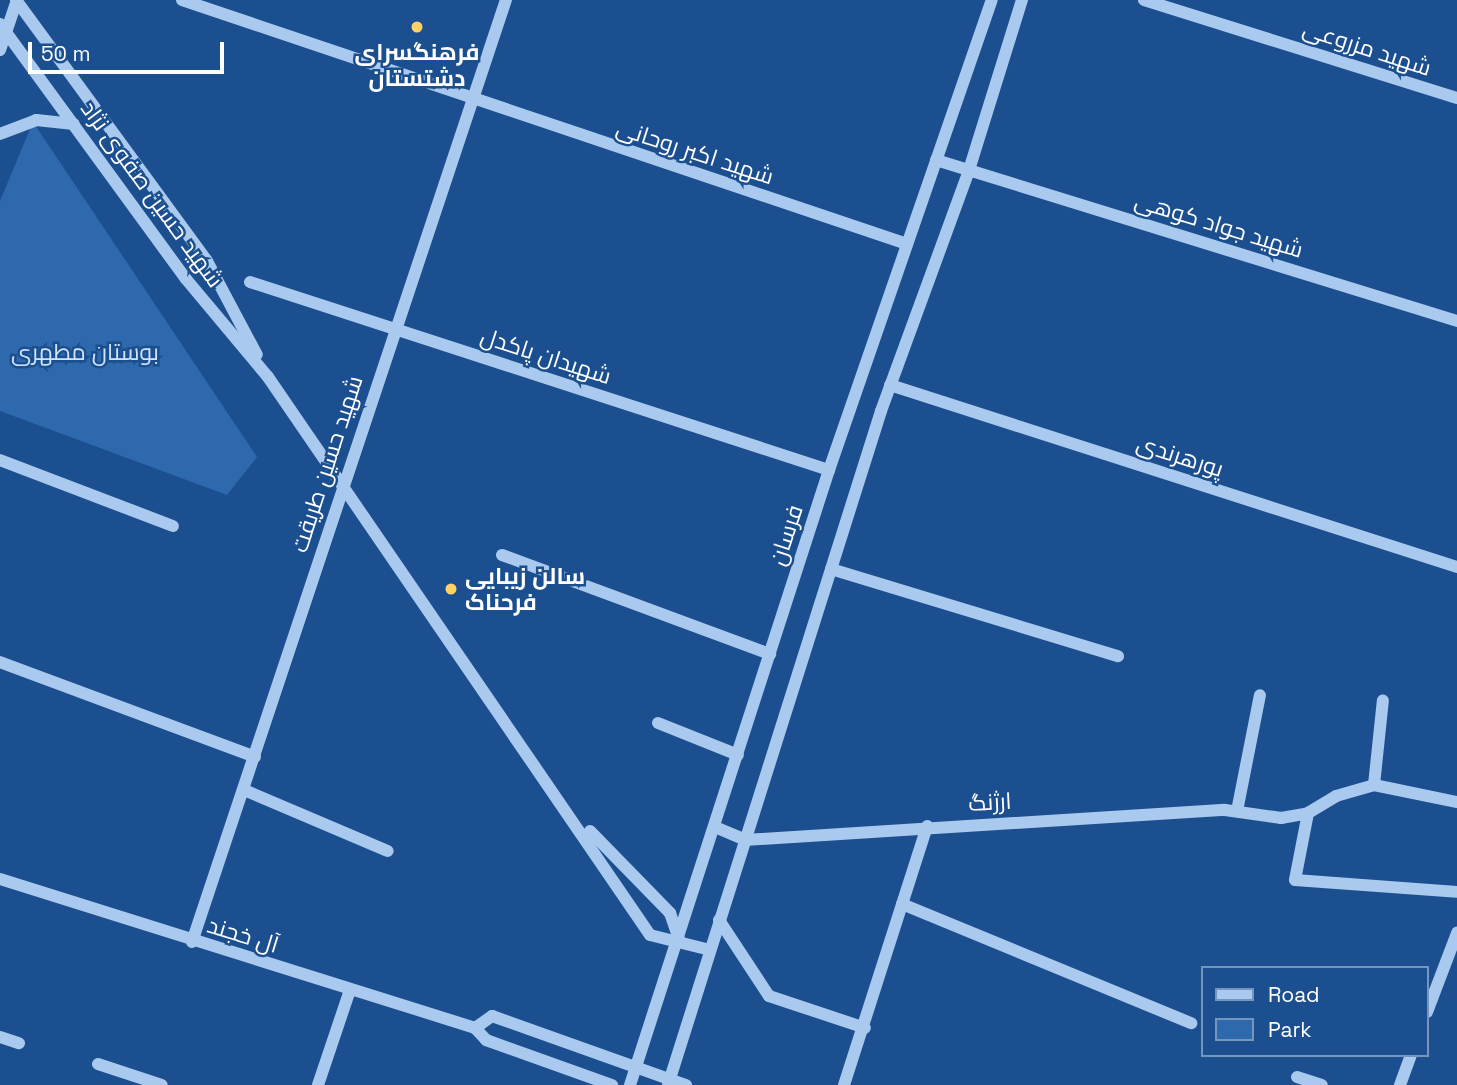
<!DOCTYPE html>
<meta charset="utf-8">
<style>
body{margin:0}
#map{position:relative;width:1457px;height:1085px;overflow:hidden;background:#1b4f8f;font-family:"Space Grotesk",Cairo,sans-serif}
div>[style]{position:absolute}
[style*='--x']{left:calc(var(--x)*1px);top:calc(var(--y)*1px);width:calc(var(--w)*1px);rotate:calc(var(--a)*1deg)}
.green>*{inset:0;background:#2e69ad}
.minor>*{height:12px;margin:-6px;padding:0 6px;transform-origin:6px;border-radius:6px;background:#a9c9ee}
.dots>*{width:19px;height:19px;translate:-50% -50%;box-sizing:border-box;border:4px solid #1b4f8f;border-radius:50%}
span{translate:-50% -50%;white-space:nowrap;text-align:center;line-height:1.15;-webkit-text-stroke:5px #1b4f8f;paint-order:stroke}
.street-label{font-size:23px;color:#fff}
.poi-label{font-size:23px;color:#fff;font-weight:700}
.left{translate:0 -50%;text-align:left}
.park-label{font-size:23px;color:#cfe3fa}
.legend{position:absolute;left:1201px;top:966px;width:228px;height:91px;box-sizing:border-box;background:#1b4f8f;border:2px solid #7695bc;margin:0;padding:9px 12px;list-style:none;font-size:21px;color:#fff}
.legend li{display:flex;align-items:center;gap:14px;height:35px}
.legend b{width:35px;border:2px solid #7695bc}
.scale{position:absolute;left:28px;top:42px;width:196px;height:32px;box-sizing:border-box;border:4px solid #fff;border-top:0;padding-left:9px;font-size:21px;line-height:24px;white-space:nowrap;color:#fff;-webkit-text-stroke:5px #1b4f8f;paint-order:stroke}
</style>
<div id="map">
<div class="green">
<i style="clip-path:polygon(33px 122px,257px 457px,227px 495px,0 411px,0 201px)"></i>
</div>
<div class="minor">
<i style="--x:16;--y:0;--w:323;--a:53.8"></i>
<i style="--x:207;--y:261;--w:106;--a:62"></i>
<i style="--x:182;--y:0;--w:765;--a:18.6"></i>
<i style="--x:1144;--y:0;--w:328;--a:17.4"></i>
<i style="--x:0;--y:24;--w:316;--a:53.9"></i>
<i style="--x:186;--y:279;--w:128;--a:50.1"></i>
<i style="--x:268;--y:377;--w:676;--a:55.6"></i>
<i style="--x:650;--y:935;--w:62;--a:14"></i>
<i style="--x:0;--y:50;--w:53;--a:-71.2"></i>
<i style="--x:0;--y:134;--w:39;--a:-21"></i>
<i style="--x:36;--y:120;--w:38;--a:6"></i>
<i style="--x:936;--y:160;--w:545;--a:17.17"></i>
<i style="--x:250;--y:282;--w:609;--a:17.99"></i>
<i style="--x:890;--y:385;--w:595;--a:17.8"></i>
<i style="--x:0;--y:460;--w:185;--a:20.9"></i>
<i style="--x:502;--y:555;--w:286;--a:20.3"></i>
<i style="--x:831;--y:569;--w:300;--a:16.9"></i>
<i style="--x:0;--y:662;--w:272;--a:20.4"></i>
<i style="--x:658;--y:723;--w:86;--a:21.8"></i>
<i style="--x:1374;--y:785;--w:85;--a:-84"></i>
<i style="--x:244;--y:790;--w:156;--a:23"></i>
<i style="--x:1237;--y:811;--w:118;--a:-78.8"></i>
<i style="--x:1308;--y:813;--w:68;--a:101"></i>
<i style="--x:1295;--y:880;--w:162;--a:4.2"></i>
<i style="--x:715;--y:827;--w:33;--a:23"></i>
<i style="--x:745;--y:840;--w:481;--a:-3.6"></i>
<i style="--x:1225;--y:810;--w:57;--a:8.1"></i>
<i style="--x:1281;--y:818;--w:27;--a:-10"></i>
<i style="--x:1308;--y:813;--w:33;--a:-31"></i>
<i style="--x:1336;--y:796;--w:40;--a:-16"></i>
<i style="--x:1374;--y:785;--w:85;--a:11.6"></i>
<i style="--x:590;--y:831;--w:115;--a:45.7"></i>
<i style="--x:670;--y:913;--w:28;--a:71"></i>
<i style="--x:0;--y:879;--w:498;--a:17.4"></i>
<i style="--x:475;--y:1028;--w:16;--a:47"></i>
<i style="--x:486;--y:1040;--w:134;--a:19.7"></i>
<i style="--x:902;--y:904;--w:313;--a:22.4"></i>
<i style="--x:719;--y:920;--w:91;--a:56.7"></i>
<i style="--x:769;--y:996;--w:101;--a:18.4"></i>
<i style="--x:192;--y:942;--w:993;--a:-71.57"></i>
<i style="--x:1427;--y:1012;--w:85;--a:-69.2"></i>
<i style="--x:475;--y:1028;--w:21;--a:-35"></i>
<i style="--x:492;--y:1016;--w:206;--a:19.6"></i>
<i style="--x:0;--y:1037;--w:20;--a:18"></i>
<i style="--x:98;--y:1064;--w:67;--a:18.2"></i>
<i style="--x:1297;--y:1077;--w:26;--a:18"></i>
<i style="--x:318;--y:1085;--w:100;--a:-71.4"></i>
<i style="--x:630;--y:1085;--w:646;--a:-72.07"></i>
<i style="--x:829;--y:470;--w:497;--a:-70.9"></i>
<i style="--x:668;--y:1085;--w:707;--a:-72.46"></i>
<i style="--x:881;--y:411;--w:257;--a:-69.9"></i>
<i style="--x:969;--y:170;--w:178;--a:-72.7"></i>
<i style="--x:844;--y:1085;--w:272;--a:-72.2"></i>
<i style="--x:1400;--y:1085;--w:32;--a:-70"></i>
</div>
<div class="dots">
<i style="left:417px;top:27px;background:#ffd166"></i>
<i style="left:451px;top:589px;background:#ffd166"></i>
</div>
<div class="street-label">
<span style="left:1367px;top:48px;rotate:18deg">شهید مزروعی</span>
<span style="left:695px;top:152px;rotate:18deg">شهید اکبر روحانی</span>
<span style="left:152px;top:194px;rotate:54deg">شهید حسین صفوی نژاد</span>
<span style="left:1219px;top:225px;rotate:17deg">شهید جواد کوهی</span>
<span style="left:546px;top:356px;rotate:18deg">شهیدان پاکدل</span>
<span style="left:1180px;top:456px;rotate:18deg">پورهرندی</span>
<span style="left:327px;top:464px;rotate:-72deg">شهید حسین طریقت</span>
<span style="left:786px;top:535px;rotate:-72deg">فرسان</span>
<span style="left:990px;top:802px;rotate:-3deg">ارژنگ</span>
<span style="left:243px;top:935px;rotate:17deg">آل خجند</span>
</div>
<div class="poi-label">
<span style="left:417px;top:65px">فرهنگسرای<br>دشتستان</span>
<span class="left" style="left:465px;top:589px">سالن زیبایی<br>فرحناک</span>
</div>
<div class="park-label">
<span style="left:85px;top:352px">بوستان مطهری</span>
</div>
<ul class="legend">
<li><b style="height:9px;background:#a9c9ee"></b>Road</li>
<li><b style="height:19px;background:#2e69ad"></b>Park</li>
</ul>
<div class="scale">50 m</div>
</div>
